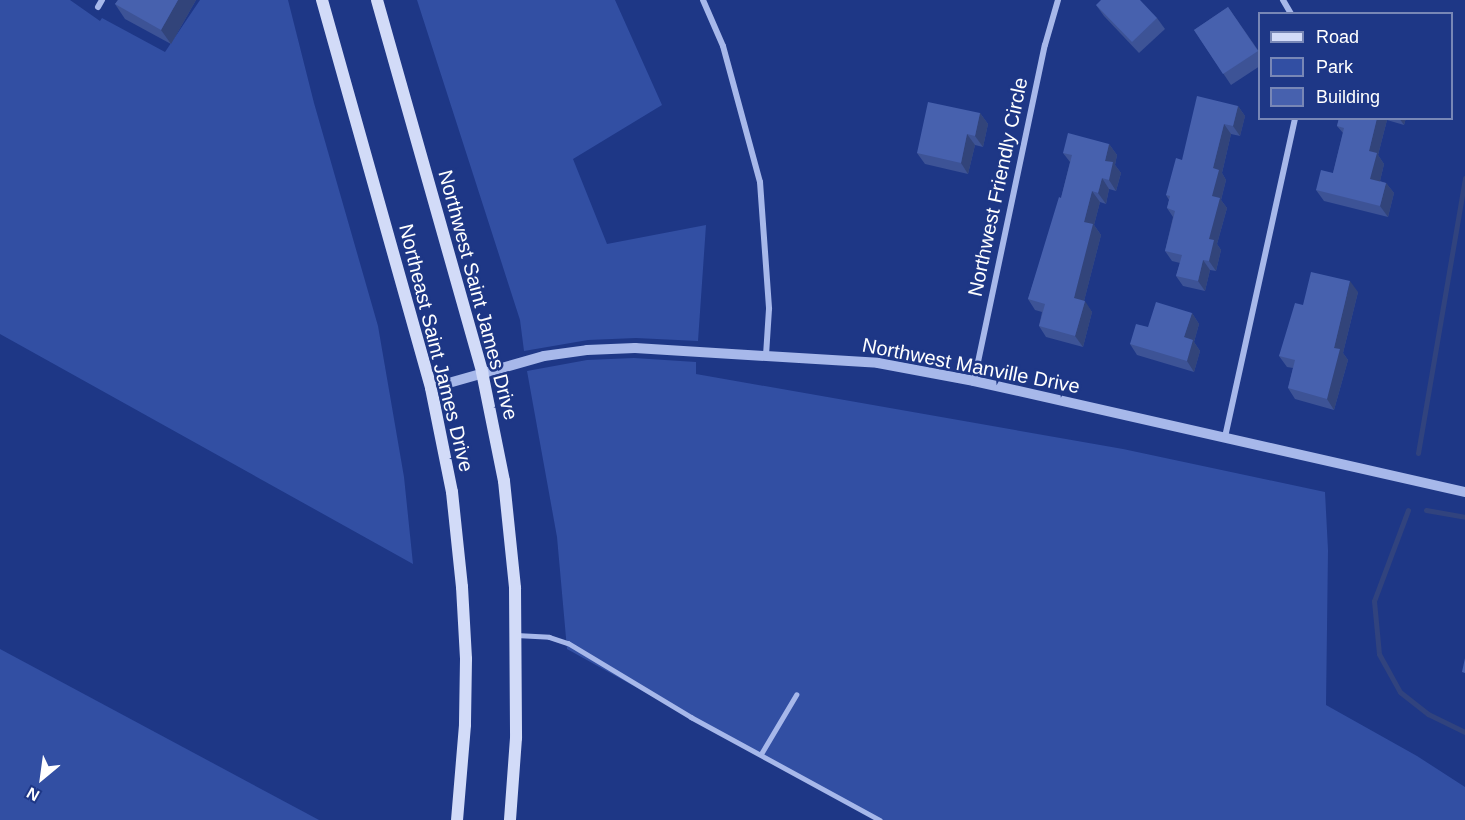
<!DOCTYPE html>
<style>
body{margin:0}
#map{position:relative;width:1465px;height:820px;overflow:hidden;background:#1e3786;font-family:Arial,sans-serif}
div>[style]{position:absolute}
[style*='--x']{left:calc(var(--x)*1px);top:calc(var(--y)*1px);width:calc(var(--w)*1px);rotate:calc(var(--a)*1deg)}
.green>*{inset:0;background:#324fa3}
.stream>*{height:5px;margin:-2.5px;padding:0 2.5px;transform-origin:2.5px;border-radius:2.5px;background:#31437e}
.service>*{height:4.5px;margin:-2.25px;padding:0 2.25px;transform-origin:2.25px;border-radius:2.25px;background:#a7b8ea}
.minor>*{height:6px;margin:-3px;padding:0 3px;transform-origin:3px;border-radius:3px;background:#a7b8ea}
.tertiary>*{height:10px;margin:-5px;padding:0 5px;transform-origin:5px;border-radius:5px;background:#a7b8ea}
.secondary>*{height:12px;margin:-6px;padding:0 6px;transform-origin:6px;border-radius:6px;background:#d2dbf8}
.wall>*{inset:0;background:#3d5396}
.shaded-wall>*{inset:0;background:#32447a}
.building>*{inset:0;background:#4761ae}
span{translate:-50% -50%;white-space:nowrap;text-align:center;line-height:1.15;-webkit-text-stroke:5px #1e3786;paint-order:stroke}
.street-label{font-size:20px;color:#fff}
.legend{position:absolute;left:1258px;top:12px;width:195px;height:108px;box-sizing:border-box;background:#1e3786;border:2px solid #7887b6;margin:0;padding:8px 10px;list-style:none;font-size:18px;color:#fff}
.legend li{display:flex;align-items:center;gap:12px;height:30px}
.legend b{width:30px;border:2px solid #7887b6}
.north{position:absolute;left:12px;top:748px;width:60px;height:60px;-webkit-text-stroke:4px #1e3786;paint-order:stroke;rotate:209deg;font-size:16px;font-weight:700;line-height:24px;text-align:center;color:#fff}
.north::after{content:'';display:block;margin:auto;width:21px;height:27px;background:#fff;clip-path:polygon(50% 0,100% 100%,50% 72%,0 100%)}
</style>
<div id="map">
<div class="green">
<i style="clip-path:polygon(0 0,70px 0,100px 21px,102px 18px,165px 52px,200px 0,288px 0,314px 103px,378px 326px,404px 477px,413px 564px,0 334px)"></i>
<i style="clip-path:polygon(417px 0,615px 0,662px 105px,573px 159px,607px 244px,706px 225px,698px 341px,636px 338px,588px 340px,524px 351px,520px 320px)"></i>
<i style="clip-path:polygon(634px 358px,696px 362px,696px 374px,1123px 449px,1325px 492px,1328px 550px,1326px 705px,1417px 756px,1465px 787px,1465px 820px,875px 820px,567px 649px,557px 537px,527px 371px,587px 360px)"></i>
<i style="clip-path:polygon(0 649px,319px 820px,0 820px)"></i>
</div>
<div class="stream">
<i style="--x:1418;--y:453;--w:279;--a:-80.3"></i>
<i style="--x:1408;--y:510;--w:97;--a:110.5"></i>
<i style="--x:1374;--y:601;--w:53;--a:84.6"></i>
<i style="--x:1379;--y:654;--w:43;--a:61.1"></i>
<i style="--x:1400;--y:692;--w:36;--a:38"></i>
<i style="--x:1428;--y:714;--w:41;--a:25.9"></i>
<i style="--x:1426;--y:510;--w:40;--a:10"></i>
</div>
<div class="service">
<i style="--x:516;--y:635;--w:33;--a:3"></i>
<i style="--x:549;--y:637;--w:20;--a:18"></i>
<i style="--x:568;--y:643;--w:144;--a:31"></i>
<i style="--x:691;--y:717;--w:215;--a:28.6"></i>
<i style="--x:761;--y:754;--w:69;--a:-59.3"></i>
</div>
<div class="minor">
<i style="--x:703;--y:0;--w:50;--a:66.5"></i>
<i style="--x:723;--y:46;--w:141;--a:74.8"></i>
<i style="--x:760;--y:182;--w:127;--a:85.9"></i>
<i style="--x:769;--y:309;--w:47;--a:93.7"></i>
<i style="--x:1283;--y:0;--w:16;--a:60"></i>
<i style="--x:98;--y:7;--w:8;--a:-60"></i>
<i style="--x:974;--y:381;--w:343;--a:-78.1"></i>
<i style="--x:1045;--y:45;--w:47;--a:-73.9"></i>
<i style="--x:1225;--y:437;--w:327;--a:-77.6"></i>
</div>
<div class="tertiary">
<i style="--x:431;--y:388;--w:117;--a:-15.8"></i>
<i style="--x:544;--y:356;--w:43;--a:-7.9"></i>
<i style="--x:587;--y:350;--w:48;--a:-2.4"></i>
<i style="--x:635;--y:348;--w:243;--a:3.5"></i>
<i style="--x:878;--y:363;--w:98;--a:10.6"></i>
<i style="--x:974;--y:381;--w:503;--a:12.74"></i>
</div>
<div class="secondary">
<i style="--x:322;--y:0;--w:403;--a:74.3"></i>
<i style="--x:431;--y:388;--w:106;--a:78.6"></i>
<i style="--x:452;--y:492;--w:96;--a:84"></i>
<i style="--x:462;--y:587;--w:72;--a:86.8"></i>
<i style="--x:466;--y:659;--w:66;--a:90.9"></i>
<i style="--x:465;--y:725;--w:95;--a:94.8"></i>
<i style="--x:377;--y:0;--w:387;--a:74.2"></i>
<i style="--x:482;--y:372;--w:111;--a:78.6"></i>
<i style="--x:504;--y:481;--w:108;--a:84.1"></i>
<i style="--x:515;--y:588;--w:150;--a:89.6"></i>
<i style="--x:516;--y:738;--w:82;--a:94.2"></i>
</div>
<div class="wall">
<i style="clip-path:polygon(118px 0,196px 0,171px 44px,125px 19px,115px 4px)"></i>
<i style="clip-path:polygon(1096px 5px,1157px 18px,1165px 29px,1139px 53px,1104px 16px)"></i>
<i style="clip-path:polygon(1228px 7px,1260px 53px,1260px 66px,1231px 85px,1194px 30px)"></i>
<i style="clip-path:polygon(1238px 106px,1245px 116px,1240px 136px,1231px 134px,1222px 173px,1226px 180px,1221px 200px,1227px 208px,1217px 244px,1221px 250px,1216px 271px,1210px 270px,1205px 291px,1183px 286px,1176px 276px,1180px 263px,1172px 261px,1165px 251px,1173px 217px,1167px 208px,1169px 200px,1166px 195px)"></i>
<i style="clip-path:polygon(980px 113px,988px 124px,983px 147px,975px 145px,968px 174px,925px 164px,917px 153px)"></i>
<i style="clip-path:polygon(1339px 118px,1406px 118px,1404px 125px,1387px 120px,1378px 155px,1384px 164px,1380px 181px,1386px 183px,1394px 193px,1388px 217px,1324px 201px,1316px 190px,1333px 173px,1343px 133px,1337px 126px)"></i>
<i style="clip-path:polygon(1109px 144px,1117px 155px,1115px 165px,1121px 173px,1116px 191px,1109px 189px,1106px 204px,1100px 202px,1094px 225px,1101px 235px,1084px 301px,1092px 312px,1083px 347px,1046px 337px,1039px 326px,1042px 312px,1035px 310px,1028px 299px,1061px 198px,1070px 162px,1063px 153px)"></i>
<i style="clip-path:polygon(1358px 292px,1343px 353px,1348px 360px,1334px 410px,1295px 399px,1288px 388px,1293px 368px,1287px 367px,1279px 356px,1303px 305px)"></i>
<i style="clip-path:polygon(1192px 313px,1199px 324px,1194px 342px,1200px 351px,1194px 372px,1137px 355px,1130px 344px,1148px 327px)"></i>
</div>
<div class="shaded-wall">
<i style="clip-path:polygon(178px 0,196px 0,171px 44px,161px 30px)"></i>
<i style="clip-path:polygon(1238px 106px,1245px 116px,1240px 136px,1233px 126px)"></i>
<i style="clip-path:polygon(980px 113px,988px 124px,983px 147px,975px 136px)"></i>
<i style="clip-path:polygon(1377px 118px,1386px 118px,1387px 120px,1378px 155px,1384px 164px,1378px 190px,1370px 179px,1369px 151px)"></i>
<i style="clip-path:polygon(1399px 118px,1406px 118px,1404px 125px)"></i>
<i style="clip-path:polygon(1224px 124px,1231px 134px,1222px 173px,1226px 180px,1221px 200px,1227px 208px,1217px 244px,1221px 250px,1216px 271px,1209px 261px,1209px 239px,1213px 168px)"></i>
<i style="clip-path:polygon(967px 134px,975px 145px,968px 174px,961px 163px)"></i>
<i style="clip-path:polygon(1109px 144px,1117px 155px,1115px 165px,1121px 173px,1116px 191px,1109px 180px,1105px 161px)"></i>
<i style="clip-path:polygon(1102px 178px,1109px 189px,1106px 204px,1098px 193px)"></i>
<i style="clip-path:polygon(1386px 183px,1394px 193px,1388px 217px,1380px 206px)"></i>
<i style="clip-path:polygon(1092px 191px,1100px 202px,1094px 225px,1101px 235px,1082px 309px,1074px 298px,1084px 222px)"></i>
<i style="clip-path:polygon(1203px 260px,1210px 270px,1205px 291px,1198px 281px)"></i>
<i style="clip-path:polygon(1350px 281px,1358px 292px,1343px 353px,1348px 360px,1334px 410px,1327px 399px,1334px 348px)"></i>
<i style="clip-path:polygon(1085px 301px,1092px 312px,1083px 347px,1075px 336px)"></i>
<i style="clip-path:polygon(1192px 313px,1199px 324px,1194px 342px,1200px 351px,1194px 372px,1187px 361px,1184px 337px)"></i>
</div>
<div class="building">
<i style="clip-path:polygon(118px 0,178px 0,161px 30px,115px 4px)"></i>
<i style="clip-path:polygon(1101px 0,1140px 0,1157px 18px,1132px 42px,1096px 5px)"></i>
<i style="clip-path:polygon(1228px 7px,1258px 51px,1223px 74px,1194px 30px)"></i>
<i style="clip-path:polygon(1197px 96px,1238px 106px,1233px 126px,1224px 124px,1213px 168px,1219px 170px,1212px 196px,1220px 198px,1209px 239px,1214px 240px,1209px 261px,1203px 260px,1198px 281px,1176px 276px,1182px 255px,1165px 251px,1175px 211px,1167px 208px,1170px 196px,1166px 195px,1176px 158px,1182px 160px)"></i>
<i style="clip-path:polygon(928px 102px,980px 113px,975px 136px,967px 134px,961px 163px,917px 153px)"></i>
<i style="clip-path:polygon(1339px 118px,1377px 118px,1369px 151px,1377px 153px,1370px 179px,1386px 183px,1380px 206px,1316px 190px,1321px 170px,1333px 173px,1344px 128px,1337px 126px)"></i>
<i style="clip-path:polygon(1068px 133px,1109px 144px,1105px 161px,1113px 162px,1109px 180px,1102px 178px,1098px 193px,1092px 191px,1084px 222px,1093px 224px,1074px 298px,1085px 301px,1075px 336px,1039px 326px,1045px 304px,1028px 299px,1059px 197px,1061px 198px,1072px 155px,1063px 153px)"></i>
<i style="clip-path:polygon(1311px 272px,1350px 281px,1334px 348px,1340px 349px,1327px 399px,1288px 388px,1295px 360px,1279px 356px,1295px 303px,1303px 305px)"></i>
<i style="clip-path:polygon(1156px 302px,1192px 313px,1184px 337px,1193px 340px,1187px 361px,1130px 344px,1136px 324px,1148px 327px)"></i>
<i style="clip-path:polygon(1465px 658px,1465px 673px,1462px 672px)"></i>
</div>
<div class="street-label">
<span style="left:998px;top:187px;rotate:-78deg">Northwest Friendly Circle</span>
<span style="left:478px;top:295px;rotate:75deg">Northwest Saint James Drive</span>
<span style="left:436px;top:348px;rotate:76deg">Northeast Saint James Drive</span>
<span style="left:971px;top:366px;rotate:11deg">Northwest Manville Drive</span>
</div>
<ul class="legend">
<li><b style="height:8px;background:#d2dbf8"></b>Road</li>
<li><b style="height:16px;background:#324fa3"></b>Park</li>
<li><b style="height:16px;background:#4761ae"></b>Building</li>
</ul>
<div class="north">N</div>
</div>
